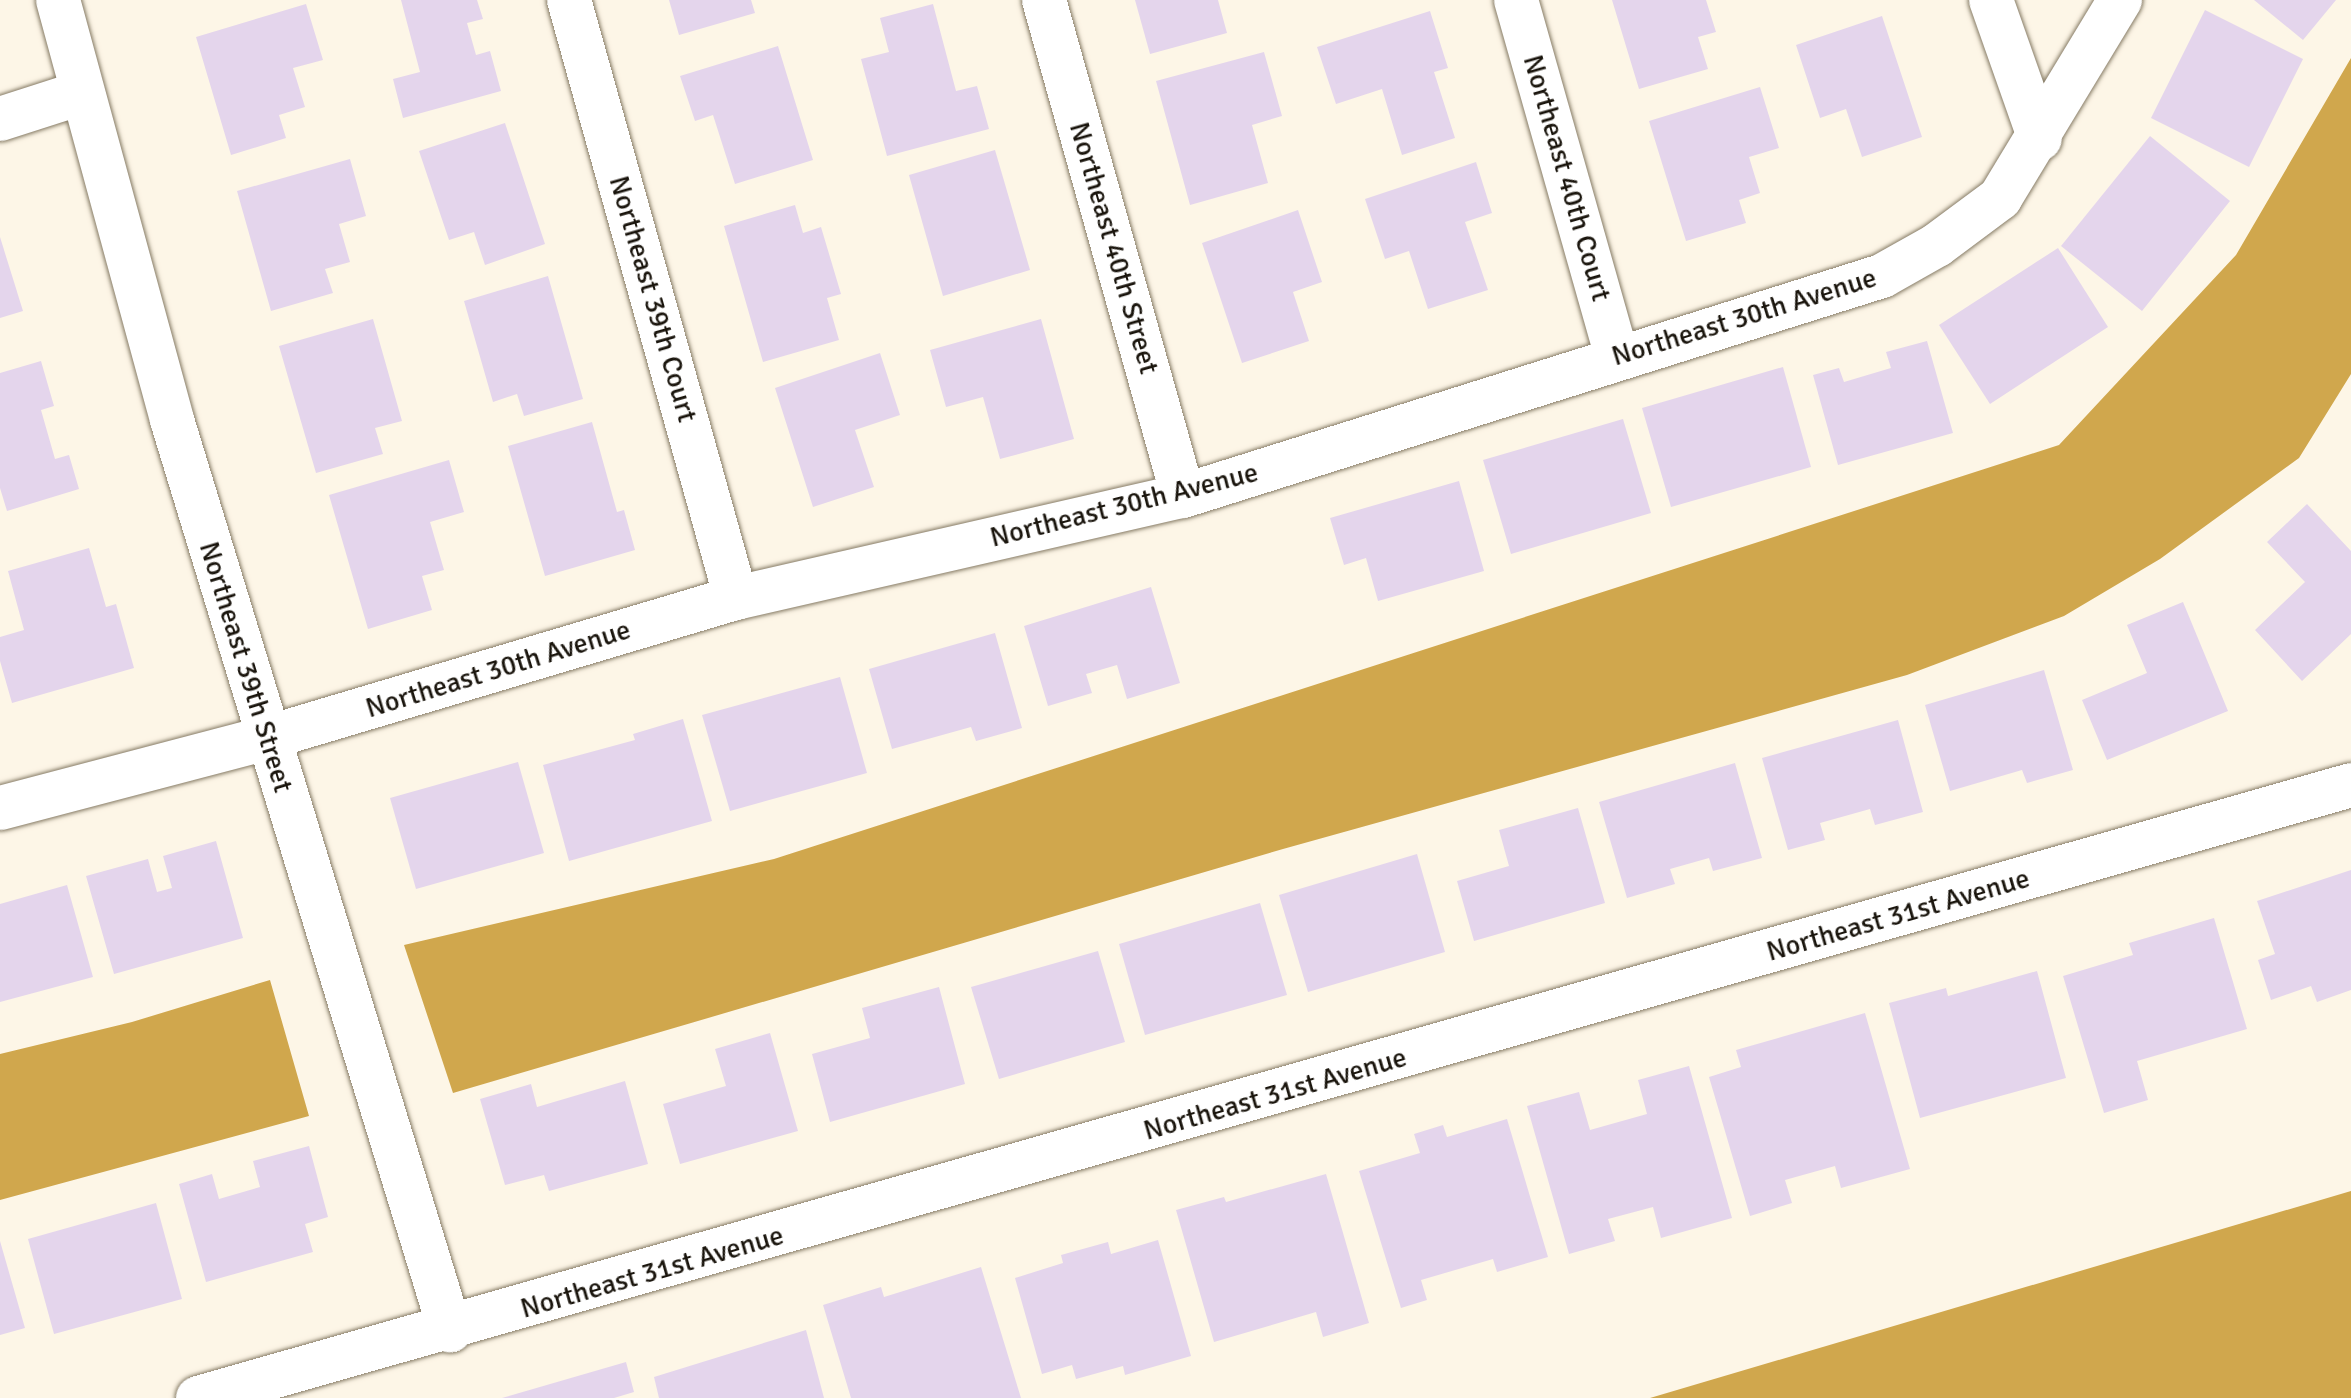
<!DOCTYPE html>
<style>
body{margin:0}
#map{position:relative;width:2351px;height:1398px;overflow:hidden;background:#fdf6e7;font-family:Signika,sans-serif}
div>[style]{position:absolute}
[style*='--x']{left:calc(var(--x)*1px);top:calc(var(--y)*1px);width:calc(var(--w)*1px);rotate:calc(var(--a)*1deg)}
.water>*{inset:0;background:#d0a74d}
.building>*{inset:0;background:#e4d5ec}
.roads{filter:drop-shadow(0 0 2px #867b65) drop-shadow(0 0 2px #867b65)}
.minor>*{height:44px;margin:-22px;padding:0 22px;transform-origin:22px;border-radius:22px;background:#fff}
span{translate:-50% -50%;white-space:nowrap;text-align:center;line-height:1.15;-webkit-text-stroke:7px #fff;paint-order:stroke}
.street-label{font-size:28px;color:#1a150d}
</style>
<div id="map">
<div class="water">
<i style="clip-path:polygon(2351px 58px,2351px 374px,2299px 458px,2160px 559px,2064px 616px,1907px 675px,1283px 849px,453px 1093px,404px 945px,774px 859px,2059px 445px,2236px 255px)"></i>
<i style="clip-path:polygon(270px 980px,309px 1116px,0 1200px,0 1054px,132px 1022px)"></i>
<i style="clip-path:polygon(2351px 1191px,2351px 1398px,1650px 1398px)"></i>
</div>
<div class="building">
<i style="clip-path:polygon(401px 0,477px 0,483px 19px,467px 23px,476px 55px,490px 51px,501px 91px,403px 118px,393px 79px,420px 72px)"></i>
<i style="clip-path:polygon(669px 0,751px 0,755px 13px,679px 35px)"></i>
<i style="clip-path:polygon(1135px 0,1218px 0,1227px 33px,1150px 54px)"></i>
<i style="clip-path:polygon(1612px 0,1706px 0,1716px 32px,1698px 37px,1708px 69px,1639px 89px)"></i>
<i style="clip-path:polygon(2254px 0,2336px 0,2303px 40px)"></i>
<i style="clip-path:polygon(306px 4px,323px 60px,293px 68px,305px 107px,279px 115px,286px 138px,231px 155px,196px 37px)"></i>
<i style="clip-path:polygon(933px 4px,956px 91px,977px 86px,989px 129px,887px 156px,861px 59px,889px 52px,880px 18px)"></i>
<i style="clip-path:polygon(2205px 10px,2303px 59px,2249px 167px,2151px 118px)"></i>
<i style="clip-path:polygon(1430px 11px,1448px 68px,1434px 72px,1455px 138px,1402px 155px,1382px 89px,1336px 104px,1317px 47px)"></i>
<i style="clip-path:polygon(1882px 16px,1922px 137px,1862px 157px,1846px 109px,1820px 118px,1796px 45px)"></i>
<i style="clip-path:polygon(778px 46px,813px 160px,735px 184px,713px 115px,695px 121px,680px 76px)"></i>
<i style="clip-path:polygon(1264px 52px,1282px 116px,1252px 125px,1268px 183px,1190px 205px,1156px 81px)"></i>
<i style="clip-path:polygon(1760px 87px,1779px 148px,1749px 157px,1760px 193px,1739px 200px,1746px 223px,1686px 241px,1649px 121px)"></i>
<i style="clip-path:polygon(505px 123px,545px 244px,485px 265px,474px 232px,449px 240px,419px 151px)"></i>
<i style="clip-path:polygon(2150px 136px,2230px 201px,2142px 311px,2061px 246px)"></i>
<i style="clip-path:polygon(995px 150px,1030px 270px,943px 296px,909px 175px)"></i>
<i style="clip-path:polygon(350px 159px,366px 216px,339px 224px,350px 262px,325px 269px,333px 293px,271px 311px,237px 191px)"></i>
<i style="clip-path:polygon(1476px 162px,1492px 213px,1465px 222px,1488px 290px,1428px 309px,1409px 251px,1385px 259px,1365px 199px)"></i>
<i style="clip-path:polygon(795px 205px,803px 233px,821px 227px,841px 294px,827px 298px,839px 340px,763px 362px,724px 226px)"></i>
<i style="clip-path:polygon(1298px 210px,1322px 282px,1293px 292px,1309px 341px,1242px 363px,1202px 243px)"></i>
<i style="clip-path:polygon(0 237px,23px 311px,0 318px)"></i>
<i style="clip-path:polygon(2058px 248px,2108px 327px,1990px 404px,1939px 325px)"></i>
<i style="clip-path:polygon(548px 276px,583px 399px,524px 416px,517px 394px,493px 402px,464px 301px)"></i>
<i style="clip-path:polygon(373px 319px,402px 421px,375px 428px,383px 454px,316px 473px,279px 346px)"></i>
<i style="clip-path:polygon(1041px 319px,1074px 439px,1000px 459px,983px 397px,946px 407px,930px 350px)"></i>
<i style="clip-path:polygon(1927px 341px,1953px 433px,1838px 465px,1813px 375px,1839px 368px,1844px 382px,1891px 368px,1886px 352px)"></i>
<i style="clip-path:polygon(880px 353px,900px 415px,855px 430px,874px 487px,813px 507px,775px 388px)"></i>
<i style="clip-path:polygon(41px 361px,54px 406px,41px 410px,55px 459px,69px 455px,79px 489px,7px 511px,0 488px,0 373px)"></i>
<i style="clip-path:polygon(1783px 367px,1811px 467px,1671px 507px,1642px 408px)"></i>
<i style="clip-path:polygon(1623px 419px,1651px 513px,1511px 554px,1483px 460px)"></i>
<i style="clip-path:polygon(592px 422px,617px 512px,624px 510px,635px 550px,545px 576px,508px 446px)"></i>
<i style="clip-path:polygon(449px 460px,464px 512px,430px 522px,444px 570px,422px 576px,432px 610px,368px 629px,329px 495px)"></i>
<i style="clip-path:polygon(1459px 481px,1484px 571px,1378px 601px,1366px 558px,1344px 565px,1330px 518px)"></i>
<i style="clip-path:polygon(2307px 504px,2351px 551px,2351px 634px,2302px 681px,2255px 630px,2305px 582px,2267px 542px)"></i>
<i style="clip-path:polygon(89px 548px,106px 607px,116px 604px,134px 668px,12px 703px,0 661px,0 637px,24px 630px,8px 571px)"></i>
<i style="clip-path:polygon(1151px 587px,1180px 683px,1127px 699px,1117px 665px,1086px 674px,1092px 693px,1048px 706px,1024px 626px)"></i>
<i style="clip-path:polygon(2183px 602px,2228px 711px,2107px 760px,2082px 700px,2147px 673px,2127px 625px)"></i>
<i style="clip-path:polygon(995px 633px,1022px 728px,976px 741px,971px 727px,892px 749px,869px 669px)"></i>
<i style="clip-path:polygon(2044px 670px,2073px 770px,2027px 783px,2022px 770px,1950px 791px,1925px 705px)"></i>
<i style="clip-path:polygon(840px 677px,867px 773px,730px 811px,702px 715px)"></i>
<i style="clip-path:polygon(683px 719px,712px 821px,569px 861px,543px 765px,635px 740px,633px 734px)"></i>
<i style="clip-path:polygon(1898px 720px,1923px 812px,1875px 825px,1870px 809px,1820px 823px,1825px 840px,1788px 850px,1762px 758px)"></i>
<i style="clip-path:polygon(518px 762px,544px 853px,416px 889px,390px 798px)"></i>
<i style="clip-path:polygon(1735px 763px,1762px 858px,1713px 871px,1709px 858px,1670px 869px,1675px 884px,1627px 898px,1599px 802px)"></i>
<i style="clip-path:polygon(1578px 808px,1605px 903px,1474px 941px,1457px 881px,1509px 866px,1499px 830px)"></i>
<i style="clip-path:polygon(216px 841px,243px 938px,114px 974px,86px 876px,148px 859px,157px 892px,172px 888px,163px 856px)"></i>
<i style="clip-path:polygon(1417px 854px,1445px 952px,1308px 992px,1279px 895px)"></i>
<i style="clip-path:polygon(2351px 870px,2351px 990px,2317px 1002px,2311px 986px,2271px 1000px,2258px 960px,2275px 954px,2257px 901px)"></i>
<i style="clip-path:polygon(67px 885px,93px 977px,0 1002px,0 904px)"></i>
<i style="clip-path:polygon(1260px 903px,1287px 995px,1145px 1035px,1119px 944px)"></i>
<i style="clip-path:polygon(2214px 918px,2247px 1029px,2137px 1061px,2148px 1100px,2104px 1113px,2063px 976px,2133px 955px,2129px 943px)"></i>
<i style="clip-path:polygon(1098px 951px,1125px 1042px,999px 1079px,971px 987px)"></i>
<i style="clip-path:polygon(2037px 971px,2066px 1078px,1920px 1118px,1889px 1003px,1946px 988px,1948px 996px)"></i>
<i style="clip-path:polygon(939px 987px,965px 1084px,830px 1122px,812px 1054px,870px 1038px,862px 1008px)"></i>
<i style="clip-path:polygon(1865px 1013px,1910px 1169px,1841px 1188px,1835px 1166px,1785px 1180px,1792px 1203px,1750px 1216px,1709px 1077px,1741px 1067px,1736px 1050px)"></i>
<i style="clip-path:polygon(770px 1033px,798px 1131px,680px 1164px,663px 1104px,726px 1086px,715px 1049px)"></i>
<i style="clip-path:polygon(1689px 1066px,1732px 1218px,1661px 1238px,1653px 1207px,1608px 1219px,1615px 1241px,1569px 1254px,1527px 1106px,1579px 1092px,1590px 1130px,1647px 1114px,1638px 1080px)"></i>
<i style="clip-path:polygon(625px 1081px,648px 1164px,549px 1191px,544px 1175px,505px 1185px,480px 1099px,531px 1084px,537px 1107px)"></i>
<i style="clip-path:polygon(1507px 1119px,1548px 1257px,1497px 1272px,1493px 1259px,1421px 1280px,1427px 1300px,1401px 1308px,1359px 1171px,1420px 1153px,1414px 1134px,1443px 1125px,1447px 1137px)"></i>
<i style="clip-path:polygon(309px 1146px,328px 1217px,305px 1224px,313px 1252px,206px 1282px,179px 1184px,212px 1174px,219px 1199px,260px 1187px,253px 1161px)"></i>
<i style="clip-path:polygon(1326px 1174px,1369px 1323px,1323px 1337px,1316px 1312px,1214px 1342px,1176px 1210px,1224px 1197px,1226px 1202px)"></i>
<i style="clip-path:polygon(156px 1203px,182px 1299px,54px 1334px,28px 1239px)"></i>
<i style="clip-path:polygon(1158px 1240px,1191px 1356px,1125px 1375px,1123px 1366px,1076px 1379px,1072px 1365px,1042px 1374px,1015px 1278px,1063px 1263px,1061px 1255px,1108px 1242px,1111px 1254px)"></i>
<i style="clip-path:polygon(0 1241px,25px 1328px,0 1335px)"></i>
<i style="clip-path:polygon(981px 1267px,1021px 1398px,851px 1398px,823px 1305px,881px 1287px,884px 1297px)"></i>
<i style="clip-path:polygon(806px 1330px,824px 1398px,659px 1398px,654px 1377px)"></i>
<i style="clip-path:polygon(626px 1362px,634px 1392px,614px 1398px,502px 1398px)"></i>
</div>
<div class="roads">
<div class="minor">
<i style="--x:58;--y:0;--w:435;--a:74.8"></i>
<i style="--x:172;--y:420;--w:952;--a:73.01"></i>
<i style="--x:569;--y:0;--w:621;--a:74.4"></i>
<i style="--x:1044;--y:0;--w:515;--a:74.34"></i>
<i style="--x:1516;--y:0;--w:370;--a:74.2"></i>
<i style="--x:1991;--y:0;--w:147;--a:70.6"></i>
<i style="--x:0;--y:119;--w:85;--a:-17.8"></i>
<i style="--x:0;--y:808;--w:275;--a:-14.7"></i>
<i style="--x:266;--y:738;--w:490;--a:-16.6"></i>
<i style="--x:736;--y:598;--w:458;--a:-12.9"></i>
<i style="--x:1183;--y:496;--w:733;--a:-17.47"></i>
<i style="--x:1882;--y:276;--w:63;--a:-29.4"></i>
<i style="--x:1937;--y:245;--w:79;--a:-36.7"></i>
<i style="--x:2000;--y:198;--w:232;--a:-58.8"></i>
<i style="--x:198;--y:1398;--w:2239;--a:-15.89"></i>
</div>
</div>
<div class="street-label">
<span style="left:1567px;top:178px;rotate:74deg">Northeast 40th Court</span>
<span style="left:1114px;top:248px;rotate:74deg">Northeast 40th Street</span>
<span style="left:653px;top:299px;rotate:74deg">Northeast 39th Court</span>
<span style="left:1744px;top:317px;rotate:-17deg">Northeast 30th Avenue</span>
<span style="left:1124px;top:505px;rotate:-14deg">Northeast 30th Avenue</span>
<span style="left:246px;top:667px;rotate:73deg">Northeast 39th Street</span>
<span style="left:498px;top:669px;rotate:-17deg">Northeast 30th Avenue</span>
<span style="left:1898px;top:915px;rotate:-16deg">Northeast 31st Avenue</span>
<span style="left:1275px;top:1094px;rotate:-16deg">Northeast 31st Avenue</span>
<span style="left:652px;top:1272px;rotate:-16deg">Northeast 31st Avenue</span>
</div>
</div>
